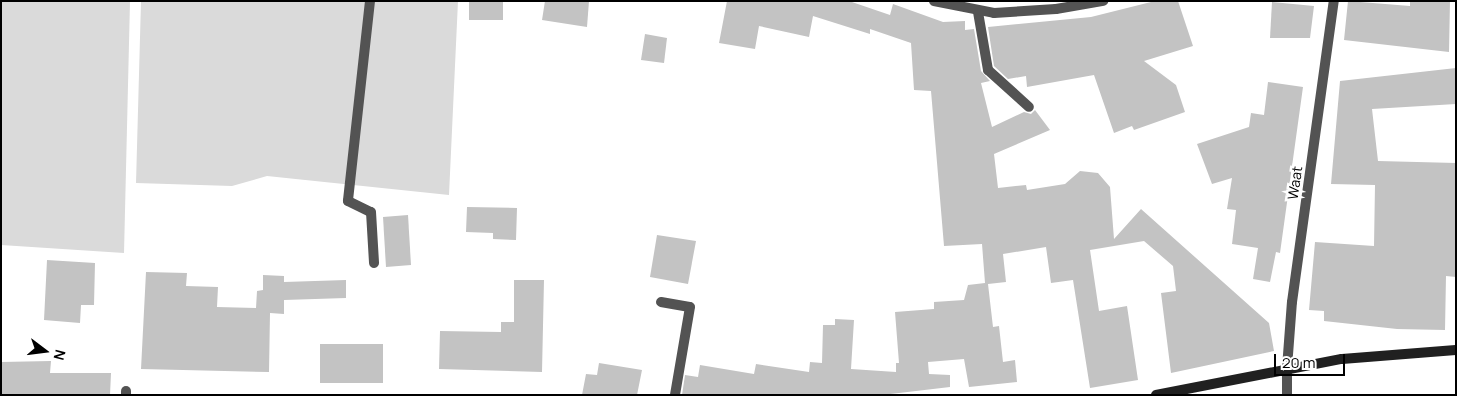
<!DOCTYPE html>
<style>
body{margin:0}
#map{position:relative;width:1457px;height:396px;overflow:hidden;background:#fff;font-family:Manrope,sans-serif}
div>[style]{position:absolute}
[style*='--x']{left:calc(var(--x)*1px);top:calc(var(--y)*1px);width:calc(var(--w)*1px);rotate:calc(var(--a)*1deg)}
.green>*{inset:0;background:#dadada}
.building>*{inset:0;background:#c3c3c3}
.service>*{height:10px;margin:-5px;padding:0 5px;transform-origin:5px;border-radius:5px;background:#535353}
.minor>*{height:10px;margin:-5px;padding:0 5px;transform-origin:5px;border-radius:5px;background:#535353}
.secondary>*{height:10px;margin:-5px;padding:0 5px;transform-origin:5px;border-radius:5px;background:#202020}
span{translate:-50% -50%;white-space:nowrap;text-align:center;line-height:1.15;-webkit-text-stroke:5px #fff;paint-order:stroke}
.street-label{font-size:14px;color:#000}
.frame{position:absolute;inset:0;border:2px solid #000;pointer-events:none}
.north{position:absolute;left:20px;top:326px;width:50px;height:50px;-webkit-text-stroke:4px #fff;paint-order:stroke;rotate:105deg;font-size:14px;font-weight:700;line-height:20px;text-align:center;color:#000}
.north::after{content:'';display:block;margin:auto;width:18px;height:22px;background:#000;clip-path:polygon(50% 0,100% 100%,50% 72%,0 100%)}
.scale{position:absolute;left:1274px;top:354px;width:71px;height:22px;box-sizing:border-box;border:2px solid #000;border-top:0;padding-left:6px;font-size:15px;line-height:18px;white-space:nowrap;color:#000;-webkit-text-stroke:4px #fff;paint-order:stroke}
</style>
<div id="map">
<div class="green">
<i style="clip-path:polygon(1px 1px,130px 1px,124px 253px,1px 245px)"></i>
<i style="clip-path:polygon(141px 1px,458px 1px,449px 195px,267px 176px,232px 186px,136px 183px)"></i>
</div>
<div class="building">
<i style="clip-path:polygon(469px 1px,503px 1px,503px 20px,469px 20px)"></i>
<i style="clip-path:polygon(545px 1px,589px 1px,587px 27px,542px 20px)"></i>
<i style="clip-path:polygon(727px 1px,849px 1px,890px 15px,893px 4px,943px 22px,965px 21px,965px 30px,974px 29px,981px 71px,990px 81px,981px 83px,992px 127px,1024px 112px,1031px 114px,1035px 110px,1050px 130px,994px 154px,998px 188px,1026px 185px,1027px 190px,1065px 184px,1080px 171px,1098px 173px,1110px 187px,1114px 239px,1141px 209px,1269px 323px,1274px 351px,1171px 373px,1161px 293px,1176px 291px,1173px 266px,1144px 241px,1090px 250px,1099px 311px,1127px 306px,1138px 380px,1090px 388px,1073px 280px,1051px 283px,1046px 247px,1003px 254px,1006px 282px,988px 284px,993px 327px,999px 326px,1003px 362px,1015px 360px,1017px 382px,969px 387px,964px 359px,928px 362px,929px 374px,950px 375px,950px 387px,882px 395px,682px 395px,685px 375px,698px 377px,700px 365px,754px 374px,756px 364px,809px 372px,810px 362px,822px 363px,823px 325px,835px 325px,835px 319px,854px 320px,851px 369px,896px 372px,896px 363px,899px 363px,895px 312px,934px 309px,934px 302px,964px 300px,968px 285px,985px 283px,982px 244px,944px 246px,931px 91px,914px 90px,911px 43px,870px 29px,870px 34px,813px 16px,809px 37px,759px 26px,755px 49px,719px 43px)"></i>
<i style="clip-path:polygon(1155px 1px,1178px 1px,1193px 46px,1144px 61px,1176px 85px,1185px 112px,1134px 130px,1132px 126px,1114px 133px,1094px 75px,1027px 87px,1026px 76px,1008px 79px,994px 66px,988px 27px,1091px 17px)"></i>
<i style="clip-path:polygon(1348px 1px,1410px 6px,1410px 1px,1450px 1px,1449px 52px,1344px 40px)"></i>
<i style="clip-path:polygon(1272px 2px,1314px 6px,1310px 38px,1270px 38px)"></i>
<i style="clip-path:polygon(645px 34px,667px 38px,664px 63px,641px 60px)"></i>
<i style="clip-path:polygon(1456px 68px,1456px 104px,1372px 109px,1378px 161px,1456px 163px,1456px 277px,1446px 276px,1445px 330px,1397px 329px,1324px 321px,1324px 311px,1309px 310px,1315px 242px,1374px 246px,1375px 185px,1331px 184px,1340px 81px)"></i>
<i style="clip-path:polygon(1268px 82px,1303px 87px,1280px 253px,1276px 252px,1270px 282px,1253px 279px,1258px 248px,1232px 244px,1236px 210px,1227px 209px,1232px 178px,1212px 184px,1197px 144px,1249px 127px,1251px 113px,1264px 115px)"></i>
<i style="clip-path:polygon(467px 207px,517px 208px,516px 240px,493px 239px,493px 233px,466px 232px)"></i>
<i style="clip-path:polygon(408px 215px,411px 265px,386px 267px,383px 217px)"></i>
<i style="clip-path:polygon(657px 235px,696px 241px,688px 284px,650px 277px)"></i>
<i style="clip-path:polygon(47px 260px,95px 263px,94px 305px,81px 305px,80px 323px,44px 320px)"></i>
<i style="clip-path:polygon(146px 272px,187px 273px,186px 286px,218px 287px,217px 307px,256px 308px,257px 291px,263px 290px,263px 275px,284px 276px,284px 282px,346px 280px,346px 298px,284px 300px,284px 314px,270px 313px,269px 372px,141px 369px)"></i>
<i style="clip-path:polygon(514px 280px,544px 280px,542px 372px,439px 369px,440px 331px,501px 332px,501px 322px,514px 322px)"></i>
<i style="clip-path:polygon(320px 344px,383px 344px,383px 383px,320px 383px)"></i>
<i style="clip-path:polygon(51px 361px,50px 373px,111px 373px,110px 395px,1px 395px,1px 362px)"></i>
<i style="clip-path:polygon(599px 363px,642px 370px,637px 395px,582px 395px,586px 374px,597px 375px)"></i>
</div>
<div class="service">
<i style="--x:370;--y:1;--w:201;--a:96.3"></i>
<i style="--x:348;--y:201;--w:25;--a:26"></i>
<i style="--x:371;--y:212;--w:51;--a:86.6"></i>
<i style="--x:978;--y:12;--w:59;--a:80.2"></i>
<i style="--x:988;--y:70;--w:55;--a:42.1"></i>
<i style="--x:661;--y:302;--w:29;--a:10"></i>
<i style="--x:690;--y:307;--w:89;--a:99.7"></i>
<i style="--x:126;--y:395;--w:4;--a:-90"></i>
<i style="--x:1287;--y:395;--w:27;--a:-90"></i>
</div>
<div class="minor">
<i style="--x:934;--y:1;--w:61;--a:11.3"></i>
<i style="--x:994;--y:13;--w:62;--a:-3.7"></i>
<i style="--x:1056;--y:9;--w:48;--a:-9.7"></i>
<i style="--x:1287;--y:368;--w:66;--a:-85.7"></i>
<i style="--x:1292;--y:302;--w:304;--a:-82.1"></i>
</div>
<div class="secondary">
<i style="--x:1156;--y:395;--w:189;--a:-11"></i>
<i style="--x:1342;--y:359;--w:114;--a:-4.5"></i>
</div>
<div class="street-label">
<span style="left:1295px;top:183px;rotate:-82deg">Waat</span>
</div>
<div class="frame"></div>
<div class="north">N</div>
<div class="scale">20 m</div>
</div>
